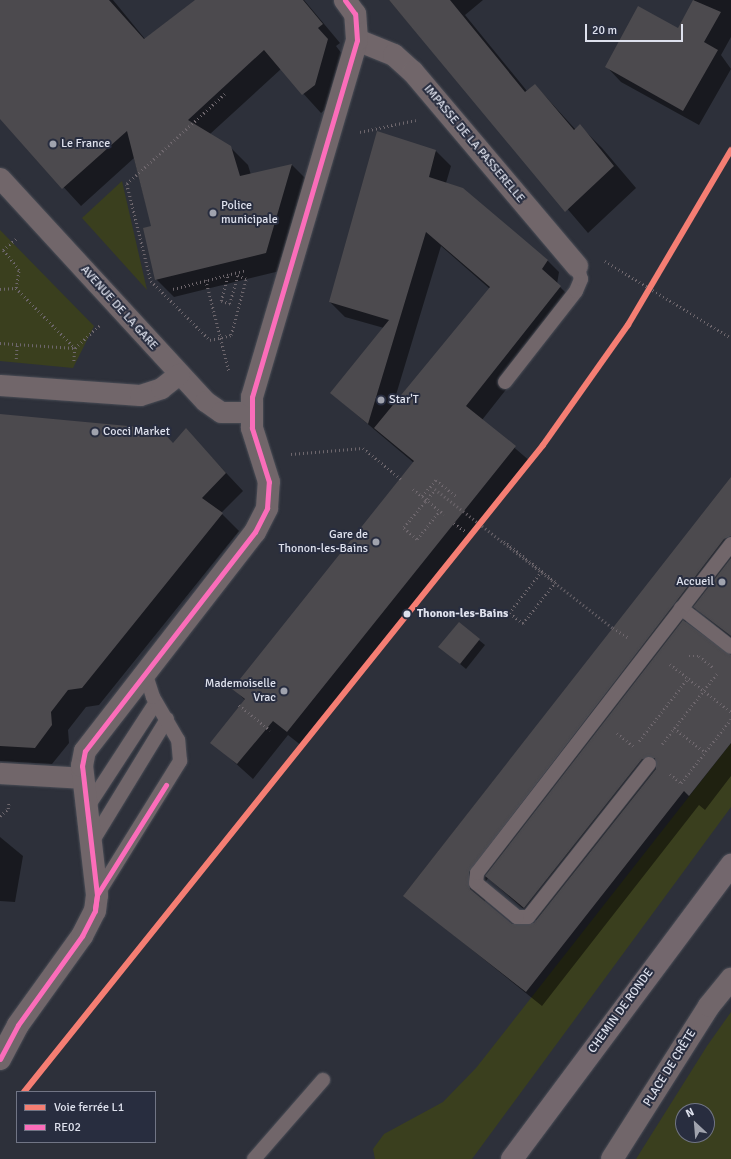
<!DOCTYPE html>
<meta charset="utf-8">
<style>
body{margin:0}
#map{position:relative;width:731px;height:1159px;overflow:hidden;background:#2d303a;font-family:Signika,sans-serif}
div>[style]{position:absolute}
[style*='--x']{left:calc(var(--x)*1px);top:calc(var(--y)*1px);width:calc(var(--w)*1px);rotate:calc(var(--a)*1deg)}
.green>*{inset:0;background:#3a3f1e}
.shadow>*{inset:0;background:#0007}
.building>*{inset:0;background:#4c4a4e}
.path>*{height:2.5px;margin-top:-1.25px;transform-origin:0;background:repeating-linear-gradient(90deg,#6e676d 0 1px,transparent 0 4px)}
.roads{filter:drop-shadow(0 0 1px #4a4d56) drop-shadow(0 0 1px #4a4d56)}
.service>*{height:14px;margin:-7px;padding:0 7px;transform-origin:7px;border-radius:7px;background:#71666a}
.pedestrian>*{height:21px;margin:-10.5px;padding:0 10.5px;transform-origin:10.5px;border-radius:10.5px;background:#71666a}
.minor>*{height:22px;margin:-11px;padding:0 11px;transform-origin:11px;border-radius:11px;background:#71666a}
.secondary>*{height:22px;margin:-11px;padding:0 11px;transform-origin:11px;border-radius:11px;background:#73676d}
.path-bridge>*{height:2.5px;margin-top:-1.25px;transform-origin:0;background:repeating-linear-gradient(90deg,#6e676d 0 1px,transparent 0 4px)}
.bus-1>*{height:5px;margin:-2.5px;padding:0 2.5px;transform-origin:2.5px;border-radius:2.5px;background:#fb6dba}
.rail-1>*{height:6px;margin:-3px;padding:0 3px;transform-origin:3px;border-radius:3px;background:#f57e73}
.dots>*{width:11px;height:11px;translate:-50% -50%;box-sizing:border-box;border:2px solid #282d3f;border-radius:50%}
span{translate:-50% -50%;white-space:nowrap;text-align:center;line-height:1.15;-webkit-text-stroke:4px #282d3f;paint-order:stroke}
.poi-label{font-size:12px;color:#dee1ed}
.left{translate:0 -50%;text-align:left}
.right{translate:-100% -50%;text-align:right}
.street-label{font-size:12px;color:#dee1ed}
.stop-label{font-size:12px;color:#dee1ed;font-weight:700}
.legend{position:absolute;left:16px;top:1091px;width:140px;height:52px;box-sizing:border-box;background:#282d3f;border:1px solid #717585;margin:0;padding:5px 7px;list-style:none;font-size:12px;color:#dee1ed}
.legend li{display:flex;align-items:center;gap:8px;height:20px}
.legend b{width:20px;border:1px solid #717585}
.north{position:absolute;left:675px;top:1103px;width:40px;height:40px;box-sizing:border-box;background:#282d3f;border:1px solid #717585;border-radius:50%;rotate:334deg;font-size:11px;font-weight:700;line-height:16px;text-align:center;color:#dee1ed}
.north::after{content:'';display:block;margin:auto;width:14px;height:18px;background:#a0a3ae;clip-path:polygon(50% 0,100% 100%,50% 72%,0 100%)}
.scale{position:absolute;left:585px;top:24px;width:98px;height:18px;box-sizing:border-box;border:2px solid #dee1ed;border-top:0;padding-left:5px;font-size:12px;line-height:14px;white-space:nowrap;color:#dee1ed;-webkit-text-stroke:3px #282d3f;paint-order:stroke}
</style>
<div id="map">
<div class="green">
<i style="clip-path:polygon(122px 181px,147px 290px,82px 218px)"></i>
<i style="clip-path:polygon(0 230px,94px 326px,73px 368px,0 361px)"></i>
<i style="clip-path:polygon(731px 743px,731px 807px,472px 1159px,375px 1159px,373px 1149px,384px 1134px,443px 1102px,476px 1068px)"></i>
<i style="clip-path:polygon(evenodd,731px 1012px,731px 1159px,636px 1159px,707px 1046px,731px 1012px,683px 1111px,707px 1111px,707px 1135px,683px 1135px,683px 1111px)"></i>
</div>
<div class="shadow">
<i style="clip-path:polygon(0 0,113px 0,145px 39px,196px 0,304px 0,340px 43px,336px 46px,345px 58px,333px 103px,321px 113px,281px 69px,210px 134px,230px 147px,248px 165px,251px 175px,292px 165px,310px 183px,284px 270px,174px 297px,156px 279px,152px 227px,134px 158px,81px 206px,0 118px)"></i>
<i style="clip-path:polygon(389px 0,483px 0,465px 15px,527px 91px,535px 85px,576px 130px,580px 126px,602px 148px,636px 188px,588px 233px)"></i>
<i style="clip-path:polygon(694px 0,731px 0,731px 37px,721px 55px,731px 69px,699px 125px,621px 82px,606px 66px,678px 29px)"></i>
<i style="clip-path:polygon(evenodd,436px 151px,451px 166px,446px 183px,544px 257px,559px 272px,557px 284px,575px 302px,482px 420px,531px 462px,302px 746px,288px 735px,253px 779px,212px 742px,245px 700px,234px 689px,414px 463px,331px 393px,384px 328px,345px 317px,330px 302px,436px 151px,441px 246px,490px 289px,392px 408px,441px 246px)"></i>
<i style="clip-path:polygon(0 415px,173px 444px,186px 430px,243px 491px,221px 513px,239px 531px,99px 705px,86px 707px,68px 730px,69px 743px,52px 764px,0 761px)"></i>
<i style="clip-path:polygon(evenodd,731px 479px,731px 638px,696px 609px,685px 623px,731px 655px,731px 776px,705px 810px,699px 805px,542px 1006px,404px 895px,731px 479px,488px 878px,537px 921px,535px 923px,512px 925px,485px 903px,485px 883px,488px 878px)"></i>
<i style="clip-path:polygon(459px 624px,485px 645px,466px 669px,440px 647px)"></i>
<i style="clip-path:polygon(0 837px,23px 856px,15px 902px,0 901px)"></i>
</div>
<div class="building">
<i style="clip-path:polygon(0 0,109px 0,144px 39px,195px 0,303px 0,323px 24px,318px 28px,328px 39px,315px 85px,302px 95px,264px 50px,188px 120px,231px 146px,240px 176px,292px 164px,266px 253px,155px 280px,143px 228px,151px 226px,127px 131px,62px 189px,0 119px)"></i>
<i style="clip-path:polygon(389px 0,450px 0,525px 92px,535px 84px,574px 130px,580px 124px,614px 166px,565px 212px)"></i>
<i style="clip-path:polygon(693px 0,721px 12px,704px 42px,718px 50px,683px 111px,605px 67px,638px 6px,678px 28px)"></i>
<i style="clip-path:polygon(377px 131px,436px 150px,429px 177px,463px 188px,548px 260px,542px 269px,561px 286px,466px 406px,516px 446px,287px 732px,273px 721px,237px 764px,210px 743px,245px 699px,232px 689px,414px 461px,374px 428px,490px 287px,426px 232px,368px 424px,330px 393px,389px 320px,329px 302px)"></i>
<i style="clip-path:polygon(0 414px,160px 429px,173px 443px,186px 428px,226px 473px,202px 498px,223px 513px,82px 688px,68px 690px,51px 712px,52px 725px,35px 748px,0 746px)"></i>
<i style="clip-path:polygon(731px 477px,731px 536px,724px 539px,469px 872px,470px 889px,512px 924px,534px 923px,656px 769px,655px 758px,642px 759px,524px 908px,485px 876px,683px 620px,731px 655px,731px 743px,689px 796px,684px 791px,526px 992px,403px 896px)"></i>
<i style="clip-path:polygon(731px 558px,731px 636px,693px 607px)"></i>
<i style="clip-path:polygon(459px 622px,480px 639px,460px 664px,438px 647px)"></i>
</div>
<div class="path">
<i style="--x:225;--y:94;--w:133;--a:137.4"></i>
<i style="--x:127;--y:184;--w:100;--a:76.1"></i>
<i style="--x:151;--y:281;--w:83;--a:45"></i>
<i style="--x:210;--y:340;--w:22;--a:-13"></i>
<i style="--x:231;--y:335;--w:58;--a:-75"></i>
<i style="--x:246;--y:279;--w:9;--a:-159"></i>
<i style="--x:238;--y:276;--w:29;--a:106"></i>
<i style="--x:230;--y:304;--w:9;--a:-162"></i>
<i style="--x:221;--y:301;--w:28;--a:-75"></i>
<i style="--x:360;--y:132;--w:57;--a:-12.1"></i>
<i style="--x:605;--y:261;--w:148;--a:31.4"></i>
<i style="--x:206;--y:280;--w:94;--a:75.8"></i>
<i style="--x:16;--y:288;--w:84;--a:45.5"></i>
<i style="--x:75;--y:348;--w:15;--a:94"></i>
<i style="--x:0;--y:289;--w:16;--a:-4"></i>
<i style="--x:16;--y:288;--w:18;--a:-81"></i>
<i style="--x:19;--y:270;--w:26;--a:-129"></i>
<i style="--x:3;--y:250;--w:18;--a:-41"></i>
<i style="--x:173;--y:289;--w:75;--a:-14.6"></i>
<i style="--x:0;--y:343;--w:75;--a:3.8"></i>
<i style="--x:75;--y:348;--w:33;--a:-43"></i>
<i style="--x:16;--y:359;--w:15;--a:-86"></i>
<i style="--x:291;--y:454;--w:72;--a:-4.8"></i>
<i style="--x:363;--y:448;--w:49;--a:39.2"></i>
<i style="--x:413;--y:489;--w:40;--a:39"></i>
<i style="--x:422;--y:496;--w:21;--a:-49"></i>
<i style="--x:436;--y:480;--w:27;--a:39"></i>
<i style="--x:425;--y:502;--w:33;--a:129"></i>
<i style="--x:404;--y:528;--w:17;--a:40"></i>
<i style="--x:417;--y:539;--w:36;--a:-51"></i>
<i style="--x:454;--y:523;--w:14;--a:36"></i>
<i style="--x:504;--y:541;--w:66;--a:38.3"></i>
<i style="--x:556;--y:582;--w:53;--a:128.2"></i>
<i style="--x:523;--y:624;--w:18;--a:-142"></i>
<i style="--x:509;--y:613;--w:52;--a:-52"></i>
<i style="--x:613;--y:628;--w:19;--a:32"></i>
<i style="--x:689;--y:656;--w:10;--a:0"></i>
<i style="--x:699;--y:656;--w:19;--a:39"></i>
<i style="--x:670;--y:664;--w:78;--a:38.2"></i>
<i style="--x:239;--y:705;--w:40;--a:39"></i>
<i style="--x:674;--y:728;--w:39;--a:38"></i>
<i style="--x:617;--y:733;--w:21;--a:39"></i>
<i style="--x:639;--y:741;--w:80;--a:-52.1"></i>
<i style="--x:662;--y:744;--w:91;--a:-52.1"></i>
<i style="--x:670;--y:774;--w:14;--a:39"></i>
<i style="--x:681;--y:783;--w:81;--a:-52"></i>
<i style="--x:0;--y:816;--w:11;--a:-41"></i>
<i style="--x:8;--y:809;--w:8;--a:-83"></i>
</div>
<div class="roads">
<div class="service">
<i style="--x:505;--y:382;--w:115;--a:-52"></i>
<i style="--x:576;--y:291;--w:13;--a:-67"></i>
<i style="--x:581;--y:279;--w:14;--a:-107"></i>
<i style="--x:681;--y:608;--w:63;--a:38"></i>
<i style="--x:649;--y:764;--w:195;--a:128.3"></i>
<i style="--x:528;--y:917;--w:11;--a:180"></i>
<i style="--x:517;--y:917;--w:53;--a:-140.3"></i>
<i style="--x:476;--y:883;--w:10;--a:-84"></i>
<i style="--x:477;--y:873;--w:416;--a:-52.3"></i>
<i style="--x:87;--y:808;--w:126;--a:-56.9"></i>
<i style="--x:92;--y:842;--w:144;--a:-58.6"></i>
<i style="--x:97;--y:895;--w:158;--a:-58.2"></i>
<i style="--x:180;--y:761;--w:21;--a:-95"></i>
<i style="--x:178;--y:740;--w:50;--a:-120.2"></i>
<i style="--x:153;--y:697;--w:25;--a:-108"></i>
<i style="--x:254;--y:1159;--w:105;--a:-48.9"></i>
</div>
<div class="pedestrian">
<i style="--x:0;--y:178;--w:303;--a:47.4"></i>
<i style="--x:205;--y:401;--w:19;--a:35"></i>
<i style="--x:221;--y:412;--w:30;--a:0"></i>
<i style="--x:0;--y:385;--w:140;--a:4.1"></i>
<i style="--x:140;--y:395;--w:22;--a:-18"></i>
<i style="--x:161;--y:388;--w:23;--a:-38"></i>
<i style="--x:0;--y:773;--w:83;--a:3.4"></i>
</div>
<div class="minor">
<i style="--x:357;--y:40;--w:40;--a:22"></i>
<i style="--x:394;--y:55;--w:25;--a:42"></i>
<i style="--x:413;--y:72;--w:254;--a:49.8"></i>
<i style="--x:0;--y:1059;--w:38;--a:-62"></i>
<i style="--x:18;--y:1025;--w:110;--a:-54.3"></i>
<i style="--x:82;--y:936;--w:28;--a:-63"></i>
<i style="--x:95;--y:911;--w:16;--a:-83"></i>
<i style="--x:97;--y:895;--w:130;--a:-96.6"></i>
<i style="--x:82;--y:766;--w:15;--a:-79"></i>
<i style="--x:85;--y:751;--w:277;--a:-52.2"></i>
<i style="--x:255;--y:532;--w:27;--a:-63"></i>
<i style="--x:267;--y:508;--w:26;--a:-86"></i>
<i style="--x:269;--y:482;--w:57;--a:-107.5"></i>
<i style="--x:252;--y:428;--w:31;--a:-90"></i>
<i style="--x:252;--y:397;--w:372;--a:-73.6"></i>
<i style="--x:357;--y:40;--w:26;--a:-94"></i>
<i style="--x:355;--y:14;--w:17;--a:-126"></i>
<i style="--x:612;--y:1159;--w:181;--a:-57.6"></i>
<i style="--x:709;--y:1006;--w:35;--a:-51"></i>
</div>
<div class="secondary">
<i style="--x:512;--y:1159;--w:367;--a:-53.3"></i>
</div>
</div>
<div class="path-bridge">
<i style="--x:425;--y:502;--w:16;--a:-52"></i>
<i style="--x:435;--y:489;--w:226;--a:38"></i>
</div>
<div class="bus-1">
<i style="--x:95;--y:908;--w:13;--a:-81"></i>
<i style="--x:97;--y:895;--w:130;--a:-57.9"></i>
<i style="--x:0;--y:1059;--w:38;--a:-62"></i>
<i style="--x:18;--y:1025;--w:110;--a:-54.3"></i>
<i style="--x:82;--y:936;--w:28;--a:-63"></i>
<i style="--x:95;--y:911;--w:16;--a:-83"></i>
<i style="--x:97;--y:895;--w:130;--a:-96.6"></i>
<i style="--x:82;--y:766;--w:15;--a:-79"></i>
<i style="--x:85;--y:751;--w:277;--a:-52.2"></i>
<i style="--x:255;--y:532;--w:27;--a:-63"></i>
<i style="--x:267;--y:508;--w:26;--a:-86"></i>
<i style="--x:269;--y:482;--w:57;--a:-107.5"></i>
<i style="--x:252;--y:428;--w:31;--a:-90"></i>
<i style="--x:252;--y:397;--w:372;--a:-73.6"></i>
<i style="--x:357;--y:40;--w:26;--a:-94"></i>
<i style="--x:355;--y:14;--w:17;--a:-126"></i>
</div>
<div class="rail-1">
<i style="--x:24;--y:1092;--w:829;--a:-51.26"></i>
<i style="--x:543;--y:445;--w:147;--a:-54.7"></i>
<i style="--x:628;--y:325;--w:203;--a:-59.5"></i>
</div>
<div class="dots">
<i style="left:53px;top:144px;background:#a0a3ae"></i>
<i style="left:213px;top:213px;background:#a0a3ae"></i>
<i style="left:381px;top:400px;background:#a0a3ae"></i>
<i style="left:95px;top:432px;background:#a0a3ae"></i>
<i style="left:376px;top:542px;background:#a0a3ae"></i>
<i style="left:722px;top:582px;background:#a0a3ae"></i>
<i style="left:407px;top:614px;background:#dee1ed"></i>
<i style="left:284px;top:691px;background:#a0a3ae"></i>
</div>
<div class="poi-label">
<span class="left" style="left:61px;top:144px">Le France</span>
<span class="left" style="left:221px;top:213px">Police<br>municipale</span>
<span class="left" style="left:389px;top:400px">Star'T</span>
<span class="left" style="left:103px;top:432px">Cocci Market</span>
<span class="right" style="left:368px;top:542px">Gare de<br>Thonon-les-Bains</span>
<span class="right" style="left:714px;top:582px">Accueil</span>
<span class="right" style="left:276px;top:691px">Mademoiselle<br>Vrac</span>
</div>
<div class="street-label">
<span style="left:474px;top:144px;rotate:50deg">IMPASSE DE LA PASSERELLE</span>
<span style="left:119px;top:308px;rotate:48deg">AVENUE DE LA GARE</span>
<span style="left:621px;top:1011px;rotate:-54deg">CHEMIN DE RONDE</span>
<span style="left:670px;top:1068px;rotate:-58deg">PLACE DE CRÊTE</span>
</div>
<div class="stop-label">
<span class="left" style="left:417px;top:614px">Thonon-les-Bains</span>
</div>
<ul class="legend">
<li><b style="height:5px;background:#f57e73"></b>Voie ferrée L1</li>
<li><b style="height:5px;background:#fb6dba"></b>RE02</li>
</ul>
<div class="north">N</div>
<div class="scale">20 m</div>
</div>
